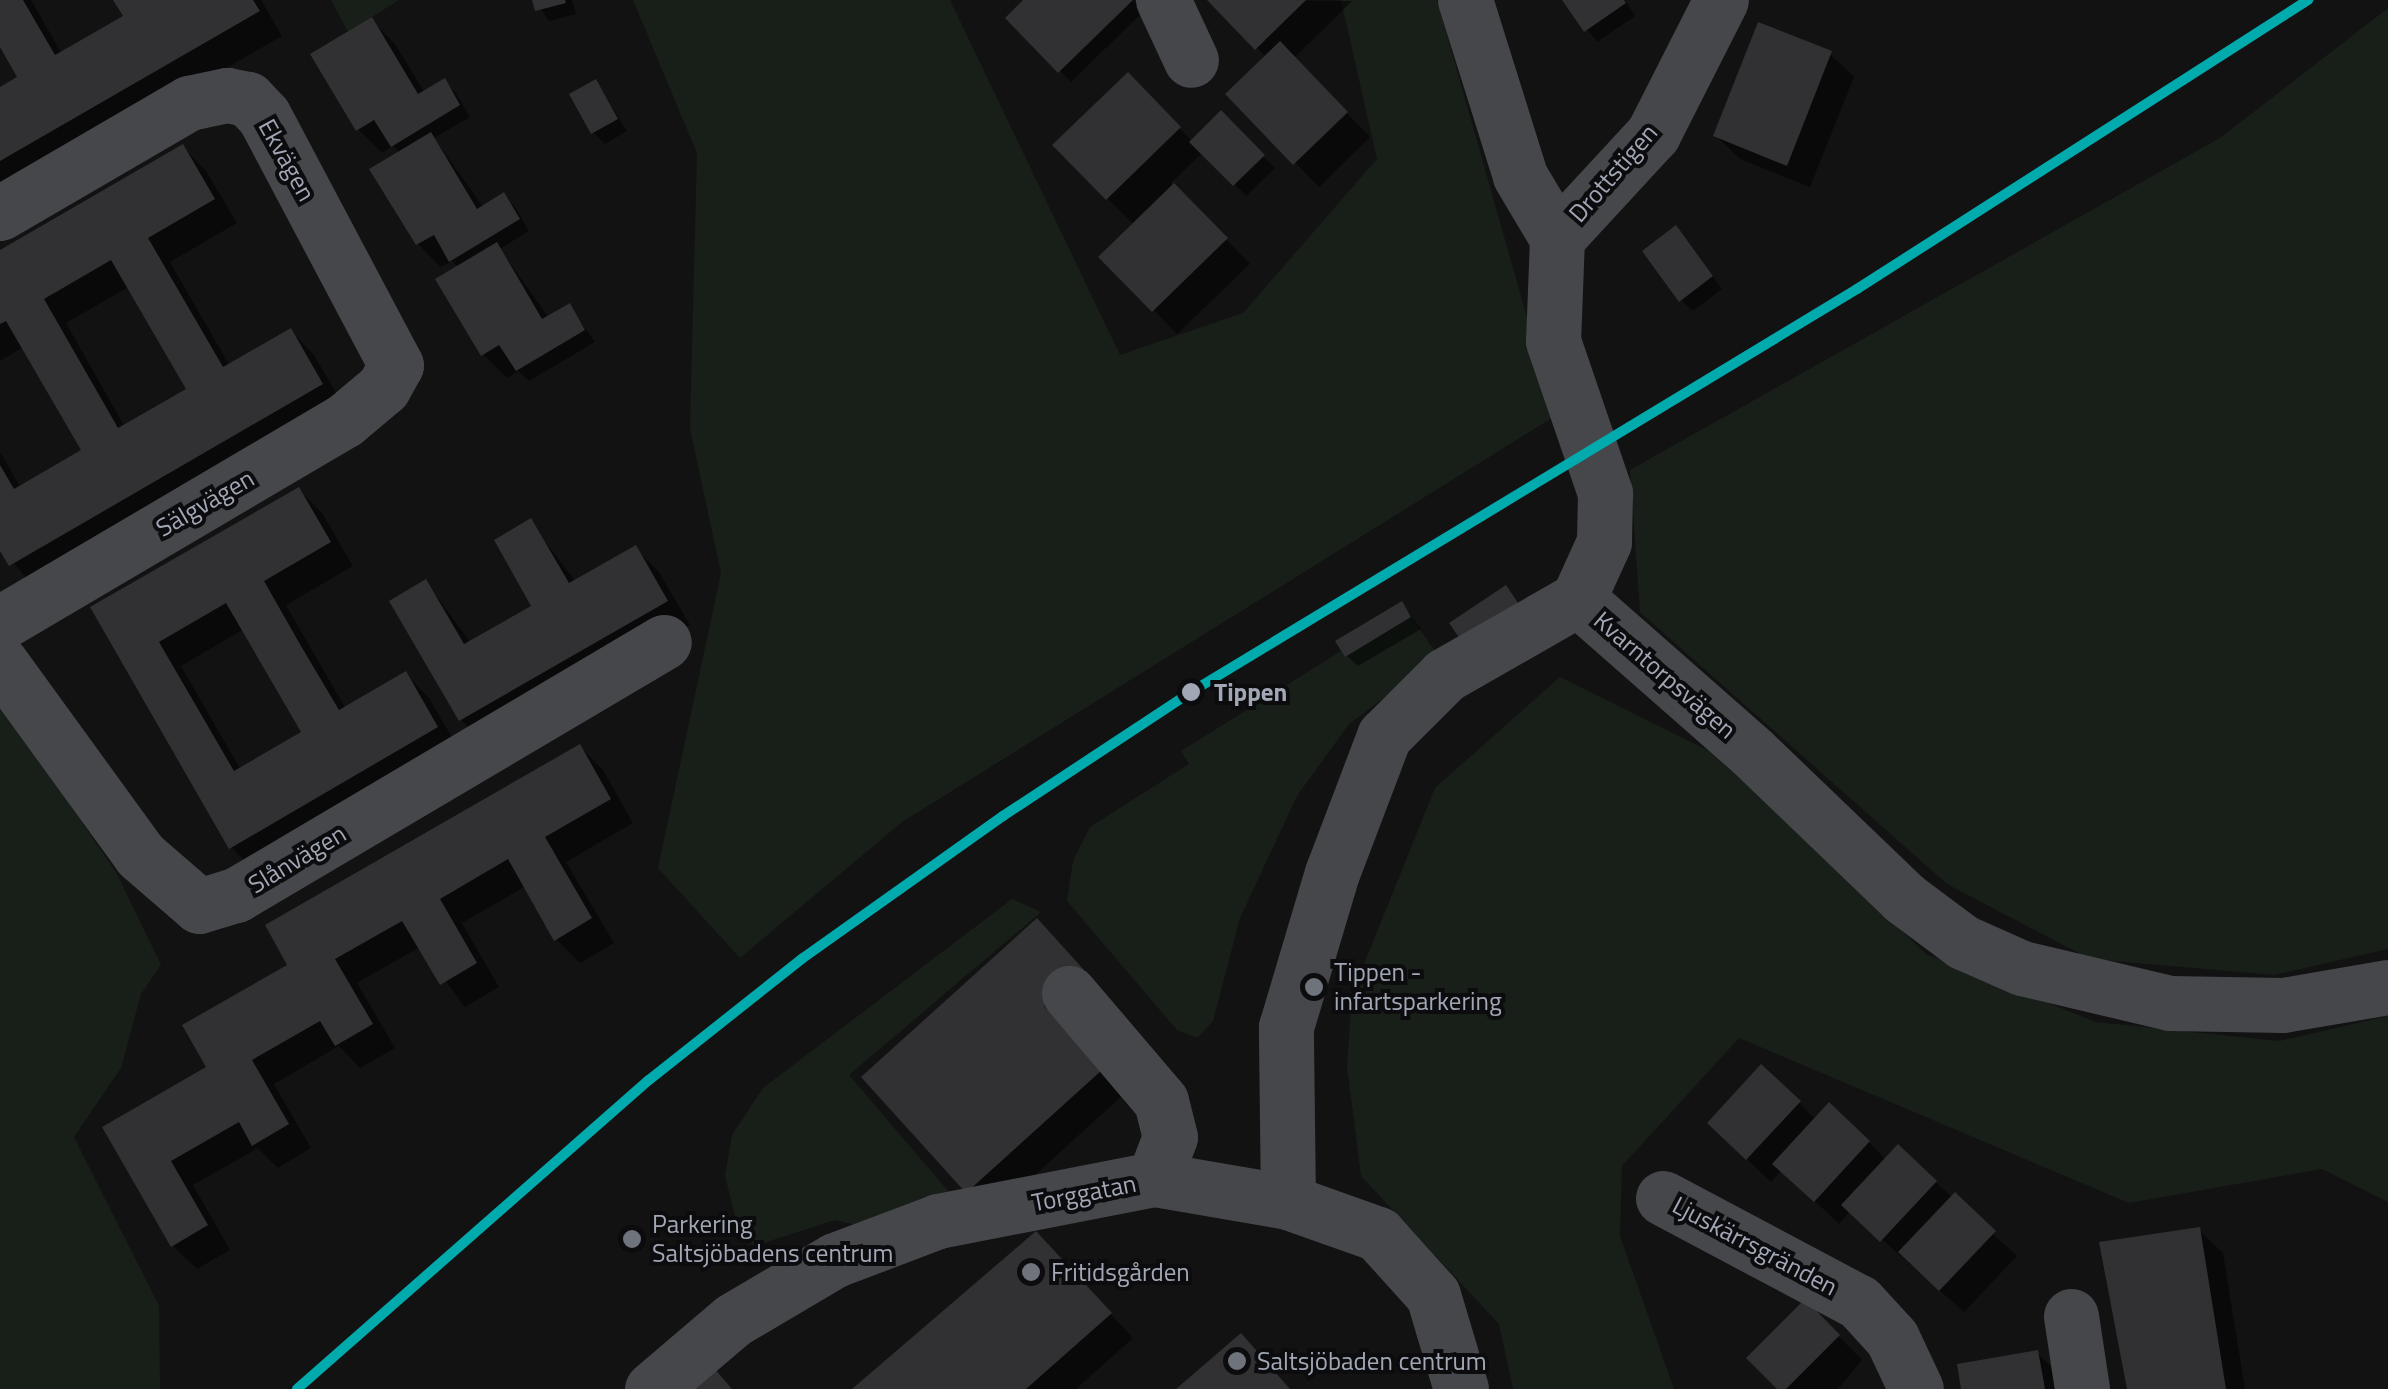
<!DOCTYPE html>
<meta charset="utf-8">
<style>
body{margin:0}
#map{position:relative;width:2388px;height:1389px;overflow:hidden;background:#121212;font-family:"Titillium Web",sans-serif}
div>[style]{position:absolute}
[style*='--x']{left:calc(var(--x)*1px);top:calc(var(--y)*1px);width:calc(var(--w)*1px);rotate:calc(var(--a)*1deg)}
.green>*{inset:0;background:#181f19}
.shadow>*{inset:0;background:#0007}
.building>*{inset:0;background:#313133}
.minor>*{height:55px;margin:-27.5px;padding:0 27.5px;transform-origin:27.5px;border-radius:27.5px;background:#46474b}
.rail-1>*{height:10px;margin:-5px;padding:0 5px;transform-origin:5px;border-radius:5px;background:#00aaad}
.dots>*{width:28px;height:28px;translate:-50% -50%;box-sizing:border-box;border:5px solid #0c0c0e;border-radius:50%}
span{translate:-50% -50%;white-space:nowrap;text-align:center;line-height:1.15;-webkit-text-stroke:8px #0c0c0e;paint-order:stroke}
.street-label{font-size:25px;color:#a1a7b5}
.stop-label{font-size:25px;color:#a1a7b5;font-weight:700}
.left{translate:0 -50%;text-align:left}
.poi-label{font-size:25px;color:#a1a7b5}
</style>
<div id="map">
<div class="green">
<i style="clip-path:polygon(331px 0,399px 0,348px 32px)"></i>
<i style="clip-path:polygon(633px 0,950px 0,1120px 355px,1243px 313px,1377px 159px,1341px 0,1437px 0,1555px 416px,902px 822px,740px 958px,658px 868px,721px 573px,690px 429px,697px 153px)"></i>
<i style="clip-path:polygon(2388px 8px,2388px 949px,2274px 975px,2090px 959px,1947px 884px,1640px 612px,1630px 470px,2220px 138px)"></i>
<i style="clip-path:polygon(1411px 617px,1439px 657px,1349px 724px,1297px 796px,1240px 918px,1213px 1021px,1197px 1038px,1177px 1030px,1067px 901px,1073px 861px,1090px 827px,1189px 764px,1181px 751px,1341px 651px,1345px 656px)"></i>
<i style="clip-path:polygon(1560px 677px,1717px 755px,1926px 954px,2096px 1022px,2279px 1041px,2388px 1016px,2388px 1202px,2322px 1169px,2129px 1203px,1739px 1038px,1622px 1166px,1620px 1236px,1674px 1389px,1513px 1389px,1499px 1324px,1361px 1176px,1347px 1066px,1352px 994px,1435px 788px)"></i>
<i style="clip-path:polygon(0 702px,117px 874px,161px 965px,141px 994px,121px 1068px,74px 1137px,159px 1306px,160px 1389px,0 1389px)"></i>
<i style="clip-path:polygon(1012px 899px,1041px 912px,849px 1075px,954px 1198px,865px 1227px,835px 1220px,754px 1246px,739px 1232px,725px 1176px,732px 1135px,763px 1088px)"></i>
</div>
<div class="shadow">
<i style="clip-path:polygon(0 0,31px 0,62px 54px,126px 17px,116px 0,261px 0,282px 36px,0 198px,0 90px,20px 78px,0 43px)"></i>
<i style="clip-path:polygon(535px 0,572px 0,576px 14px,549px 21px)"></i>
<i style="clip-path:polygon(1026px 0,1133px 0,1144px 11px,1071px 82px,1008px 18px)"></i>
<i style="clip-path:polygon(1210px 0,1352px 1px,1294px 58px,1370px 137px,1319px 187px,1228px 94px,1266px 57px)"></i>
<i style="clip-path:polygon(1565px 0,1625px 0,1635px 16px,1597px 42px)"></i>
<i style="clip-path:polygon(371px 20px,395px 44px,425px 93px,444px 81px,456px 93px,470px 117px,434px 138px,484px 208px,504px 196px,515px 207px,529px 231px,500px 249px,549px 318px,569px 306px,595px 342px,529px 381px,518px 371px,507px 378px,483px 354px,459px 268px,452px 261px,441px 267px,418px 244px,400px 153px,393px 146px,382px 153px,358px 129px)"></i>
<i style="clip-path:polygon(1830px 54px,1854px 77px,1810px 187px,1740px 159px,1716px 136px)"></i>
<i style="clip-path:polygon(1128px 76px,1193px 142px,1221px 114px,1275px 168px,1246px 196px,1203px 152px,1171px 183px,1250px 264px,1177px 334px,1102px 257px,1134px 225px,1056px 146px)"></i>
<i style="clip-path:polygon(596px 82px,627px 131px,605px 144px,593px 132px)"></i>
<i style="clip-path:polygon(evenodd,183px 147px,206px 171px,237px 223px,170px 262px,230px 366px,291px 331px,314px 355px,345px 408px,34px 588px,0 546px,0 452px,21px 488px,84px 451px,24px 347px,0 361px,0 253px,183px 147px,129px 287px,189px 390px,125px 427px,66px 323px,129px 287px)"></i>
<i style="clip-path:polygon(1687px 240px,1722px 289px,1693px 311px,1681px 300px)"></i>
<i style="clip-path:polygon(evenodd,299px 490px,322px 513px,353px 566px,286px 605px,346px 709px,406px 674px,429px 698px,460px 751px,254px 871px,231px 847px,93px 608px,299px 490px,244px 629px,304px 733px,241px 770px,181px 666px,244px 629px)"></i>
<i style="clip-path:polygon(530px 522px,576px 582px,635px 548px,659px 572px,690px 625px,484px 743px,461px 720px,426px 582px,471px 643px,534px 606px)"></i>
<i style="clip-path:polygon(1402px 604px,1421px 629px,1358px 666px,1346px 655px)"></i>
<i style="clip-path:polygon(580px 747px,603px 770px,633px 823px,566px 862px,614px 943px,580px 963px,556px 939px,526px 886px,462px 923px,499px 987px,465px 1007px,420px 947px,357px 983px,395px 1048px,360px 1068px,339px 1046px,274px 1084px,311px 1148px,278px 1168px,258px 1148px,193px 1185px,230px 1250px,197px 1269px,173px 1246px,105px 1128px,209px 1068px,291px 966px)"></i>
<i style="clip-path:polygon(1061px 945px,1105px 995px,1123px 1095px,991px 1215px,968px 1191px)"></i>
<i style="clip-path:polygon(1799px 1103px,1816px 1120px,1869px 1142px,1886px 1160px,1898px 1148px,2017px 1256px,1964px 1312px,1850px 1211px,1839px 1224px,1782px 1170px,1771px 1182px,1734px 1147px)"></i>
<i style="clip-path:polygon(2199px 1230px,2223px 1253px,2245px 1389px,2130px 1389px)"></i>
<i style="clip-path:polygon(1059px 1258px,1133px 1338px,1076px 1389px,856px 1389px)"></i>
<i style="clip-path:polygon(1805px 1303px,1862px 1360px,1838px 1389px,1781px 1389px)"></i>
<i style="clip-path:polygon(2037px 1353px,2061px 1376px,2063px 1389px,1964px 1389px)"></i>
</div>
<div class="building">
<i style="clip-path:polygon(0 0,23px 0,55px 55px,123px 16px,113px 0,253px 0,260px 11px,0 161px,0 87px,17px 77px,0 47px)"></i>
<i style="clip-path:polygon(532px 0,565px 0,566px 3px,535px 11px)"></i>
<i style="clip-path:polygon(1023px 0,1133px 0,1058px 73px,1005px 18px)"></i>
<i style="clip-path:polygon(1207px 0,1306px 0,1255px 50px)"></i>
<i style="clip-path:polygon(1562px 0,1624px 0,1626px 3px,1584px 32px)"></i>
<i style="clip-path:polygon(372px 17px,418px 94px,445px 78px,460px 105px,391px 147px,374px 120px,356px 131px,310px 54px)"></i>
<i style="clip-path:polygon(1758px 22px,1832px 51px,1787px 166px,1713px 136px)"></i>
<i style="clip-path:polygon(1280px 41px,1348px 112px,1293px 165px,1225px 94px)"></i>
<i style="clip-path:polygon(1128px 72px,1181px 127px,1106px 200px,1052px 145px)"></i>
<i style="clip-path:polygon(596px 79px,618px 119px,591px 134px,569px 94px)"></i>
<i style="clip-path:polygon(1221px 110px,1265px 155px,1233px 186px,1189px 142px)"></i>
<i style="clip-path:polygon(431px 132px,477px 209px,504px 192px,520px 219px,449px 262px,434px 235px,416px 245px,369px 169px)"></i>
<i style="clip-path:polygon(evenodd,183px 144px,215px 199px,148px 238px,223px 367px,291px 328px,323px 384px,9px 566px,0 551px,0 465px,14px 489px,81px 450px,6px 321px,0 324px,0 250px,183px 144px,111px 260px,186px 389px,118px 428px,44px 299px,111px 260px)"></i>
<i style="clip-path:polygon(1174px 183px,1228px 238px,1152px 312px,1098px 257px)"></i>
<i style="clip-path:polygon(1676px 225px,1713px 276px,1679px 302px,1642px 251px)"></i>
<i style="clip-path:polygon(497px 242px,542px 319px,570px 303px,585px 330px,516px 371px,499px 345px,481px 356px,435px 279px)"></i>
<i style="clip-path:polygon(evenodd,299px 487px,331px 542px,264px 581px,301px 646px,339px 710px,406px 671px,438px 727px,229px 849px,90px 607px,299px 487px,226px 603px,301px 732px,234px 771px,159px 642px,226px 603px)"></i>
<i style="clip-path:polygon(531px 518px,569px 583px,636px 545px,668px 601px,459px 721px,389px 601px,426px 579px,464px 644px,531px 606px,494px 540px)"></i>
<i style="clip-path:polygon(1506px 585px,1522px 609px,1465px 646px,1449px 623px)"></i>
<i style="clip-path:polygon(1402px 601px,1411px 617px,1345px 657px,1335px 641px)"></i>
<i style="clip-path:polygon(580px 744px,611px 799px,545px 837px,592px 918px,554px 941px,508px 859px,440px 899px,477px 963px,440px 985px,402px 921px,335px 959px,373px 1024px,335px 1046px,320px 1021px,252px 1060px,289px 1124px,252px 1146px,239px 1122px,171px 1161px,208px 1225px,171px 1247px,102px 1127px,206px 1067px,182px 1025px,287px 965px,265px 925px)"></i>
<i style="clip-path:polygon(1037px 918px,1084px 970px,1044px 1006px,1102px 1070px,966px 1193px,861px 1077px)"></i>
<i style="clip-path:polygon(1761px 1064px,1801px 1101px,1746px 1160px,1707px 1123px)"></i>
<i style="clip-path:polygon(1829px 1102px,1870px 1141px,1814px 1202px,1772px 1164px)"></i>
<i style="clip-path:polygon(1898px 1144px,1937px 1181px,1880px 1242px,1841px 1205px)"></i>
<i style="clip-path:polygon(1955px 1192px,1996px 1231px,1939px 1291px,1898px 1252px)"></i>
<i style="clip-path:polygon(2200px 1227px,2226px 1389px,2127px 1389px,2099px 1242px)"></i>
<i style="clip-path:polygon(1036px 1231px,1112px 1313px,1026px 1389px,852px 1389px)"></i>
<i style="clip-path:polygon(1805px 1299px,1840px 1335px,1786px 1389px,1777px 1389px,1746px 1358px)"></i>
<i style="clip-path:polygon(1241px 1333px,1290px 1389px,1176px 1389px)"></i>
<i style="clip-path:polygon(2038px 1350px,2045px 1389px,1961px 1389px,1957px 1364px)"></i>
<i style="clip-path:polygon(708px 1361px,732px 1389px,674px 1389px)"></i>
</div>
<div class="minor">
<i style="--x:1163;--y:0;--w:66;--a:65"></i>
<i style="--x:1465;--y:0;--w:184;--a:72.6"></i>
<i style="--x:1520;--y:176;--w:72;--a:59.2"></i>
<i style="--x:0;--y:213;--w:219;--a:-30.2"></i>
<i style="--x:189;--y:103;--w:39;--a:-12"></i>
<i style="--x:227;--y:95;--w:21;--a:11"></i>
<i style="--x:248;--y:99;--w:23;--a:47"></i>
<i style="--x:264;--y:116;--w:282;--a:62.1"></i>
<i style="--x:396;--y:365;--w:26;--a:119"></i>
<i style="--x:383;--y:388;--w:50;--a:139.9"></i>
<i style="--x:345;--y:420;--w:400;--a:149.5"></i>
<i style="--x:1557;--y:238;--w:103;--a:92.2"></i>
<i style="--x:1553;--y:341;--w:161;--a:71.1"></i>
<i style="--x:1605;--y:493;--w:49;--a:91.2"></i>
<i style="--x:1604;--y:542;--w:63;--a:114.5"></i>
<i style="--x:1557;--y:238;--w:142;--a:-47.3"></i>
<i style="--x:1653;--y:134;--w:150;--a:-63.1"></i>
<i style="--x:1578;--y:599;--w:232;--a:41.3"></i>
<i style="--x:1752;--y:752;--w:211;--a:43.8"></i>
<i style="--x:1904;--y:898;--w:74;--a:36.7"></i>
<i style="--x:1963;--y:942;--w:64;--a:23.8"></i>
<i style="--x:2022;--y:968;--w:152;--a:13.3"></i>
<i style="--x:2170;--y:1003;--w:113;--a:1"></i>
<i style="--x:2283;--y:1005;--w:107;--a:-9.7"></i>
<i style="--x:0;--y:662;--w:238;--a:54"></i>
<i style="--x:140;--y:855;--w:78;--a:40.8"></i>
<i style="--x:199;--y:906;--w:39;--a:-17"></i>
<i style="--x:236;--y:895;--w:497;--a:-30.6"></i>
<i style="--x:1069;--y:993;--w:142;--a:49.6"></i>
<i style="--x:1161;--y:1101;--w:37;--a:76"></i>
<i style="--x:1170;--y:1137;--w:45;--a:110.9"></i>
<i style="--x:1663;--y:1198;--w:222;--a:28"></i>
<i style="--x:1859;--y:1302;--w:49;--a:47.5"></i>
<i style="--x:1892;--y:1338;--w:56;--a:64.8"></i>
<i style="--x:1288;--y:1202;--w:175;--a:-90.7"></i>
<i style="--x:1286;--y:1027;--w:161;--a:-73.4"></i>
<i style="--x:1332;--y:873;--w:147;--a:-69.2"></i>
<i style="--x:1384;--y:736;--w:86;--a:-45"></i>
<i style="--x:1445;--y:675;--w:153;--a:-29.7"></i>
<i style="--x:2071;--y:1316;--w:74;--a:81.4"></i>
<i style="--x:652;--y:1389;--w:106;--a:-40.4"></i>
<i style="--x:733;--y:1320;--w:118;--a:-30.5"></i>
<i style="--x:835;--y:1260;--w:110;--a:-20.7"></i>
<i style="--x:938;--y:1221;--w:220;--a:-11"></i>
<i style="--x:1154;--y:1179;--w:136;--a:9.7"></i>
<i style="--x:1288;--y:1202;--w:96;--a:19.6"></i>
<i style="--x:1378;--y:1234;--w:82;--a:48"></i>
<i style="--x:1433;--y:1295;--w:98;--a:73.4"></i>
</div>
<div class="rail-1">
<i style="--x:297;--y:1389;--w:468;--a:-41.3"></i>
<i style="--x:649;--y:1080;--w:196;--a:-38.4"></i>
<i style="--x:803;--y:958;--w:245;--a:-35.4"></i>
<i style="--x:1003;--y:816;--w:225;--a:-33.4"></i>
<i style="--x:1191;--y:692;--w:778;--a:-31.18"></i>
<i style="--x:1857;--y:289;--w:536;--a:-32.65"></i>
</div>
<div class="dots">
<i style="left:1191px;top:692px;background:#a1a7b5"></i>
<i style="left:1314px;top:987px;background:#6f737c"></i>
<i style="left:632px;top:1239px;background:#6f737c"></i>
<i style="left:1031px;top:1272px;background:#6f737c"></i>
<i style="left:1237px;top:1361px;background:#6f737c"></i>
</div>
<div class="street-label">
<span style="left:287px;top:160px;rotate:61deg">Ekvägen</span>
<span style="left:1613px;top:173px;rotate:-49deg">Drottstigen</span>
<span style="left:205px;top:503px;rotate:-30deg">Sälgvägen</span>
<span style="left:1665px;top:675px;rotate:41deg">Kvarntorpsvägen</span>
<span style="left:297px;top:859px;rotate:-31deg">Slånvägen</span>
<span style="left:1084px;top:1193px;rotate:-11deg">Torggatan</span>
<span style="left:1755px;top:1246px;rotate:28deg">Ljuskärrsgränden</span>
</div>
<div class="stop-label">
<span class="left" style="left:1214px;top:692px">Tippen</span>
</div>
<div class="poi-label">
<span class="left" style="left:1334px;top:987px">Tippen -<br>infartsparkering</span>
<span class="left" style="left:652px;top:1239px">Parkering<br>Saltsjöbadens centrum</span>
<span class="left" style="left:1051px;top:1272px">Fritidsgården</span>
<span class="left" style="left:1257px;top:1361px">Saltsjöbaden centrum</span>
</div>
</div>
